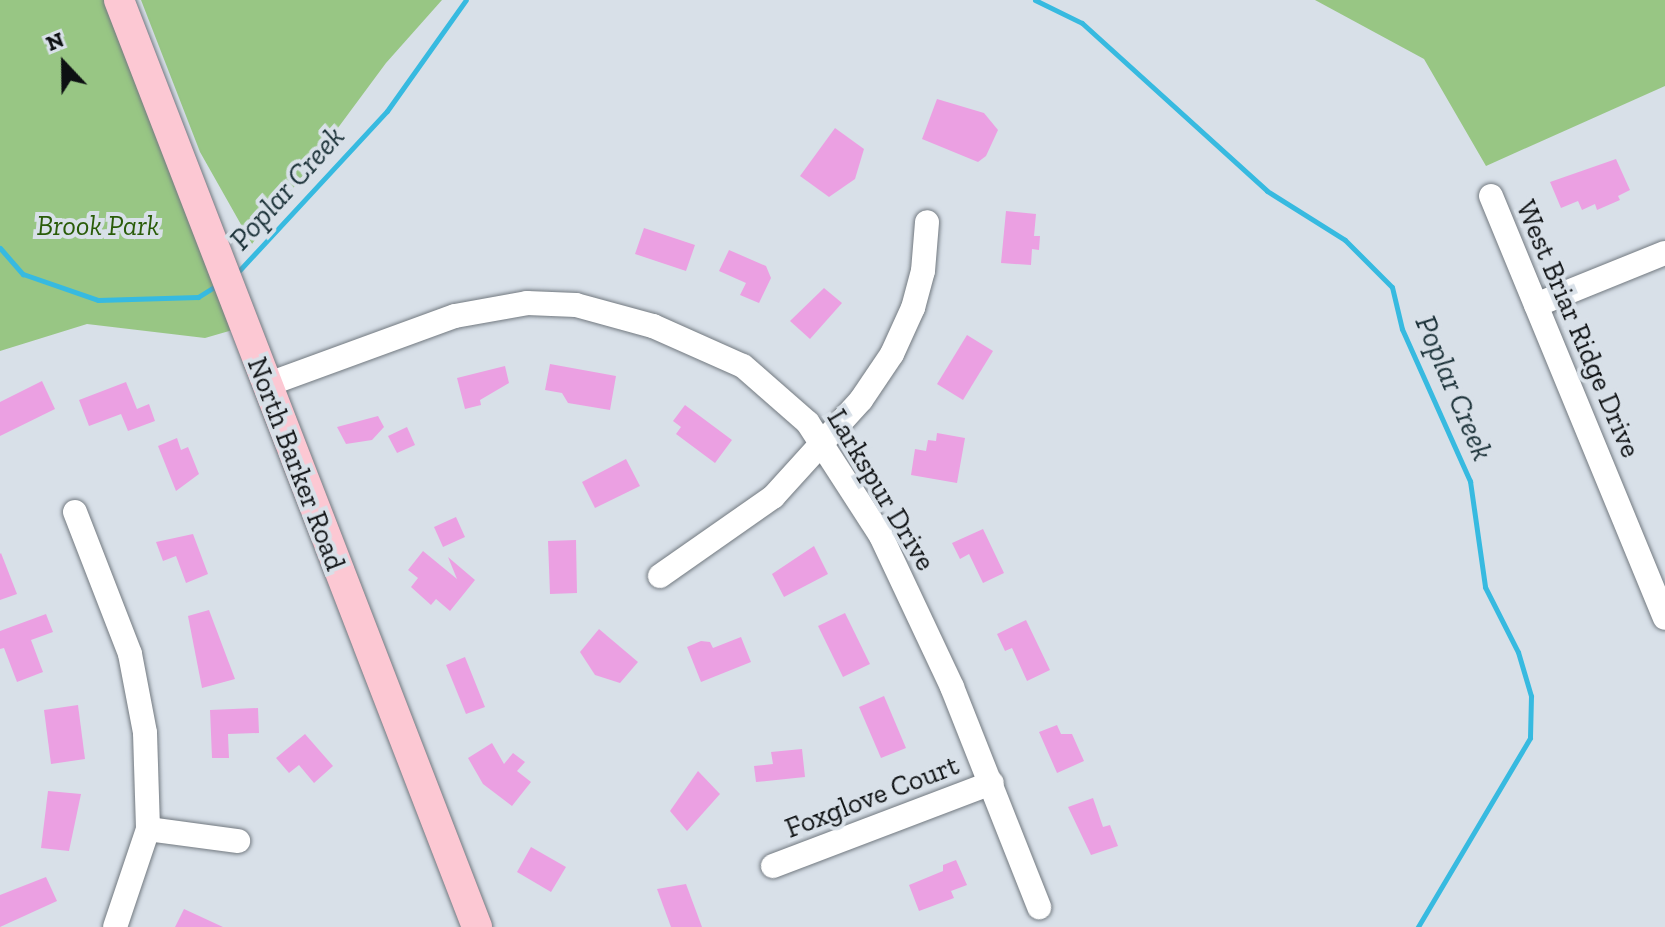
<!DOCTYPE html>
<style>
body{margin:0}
#map{position:relative;width:1665px;height:927px;overflow:hidden;background:#d8e0e8;font-family:"Zilla Slab",serif}
div>[style]{position:absolute}
[style*='--x']{left:calc(var(--x)*1px);top:calc(var(--y)*1px);width:calc(var(--w)*1px);rotate:calc(var(--a)*1deg)}
.green>*{inset:0;background:#98c684}
.stream>*{height:5px;margin:-2.5px;padding:0 2.5px;transform-origin:2.5px;border-radius:2.5px;background:#37bae0}
.building>*{inset:0;background:#eba0e2}
.roads{filter:drop-shadow(0 0 2px #727980) drop-shadow(0 0 2px #727980)}
.minor>*{height:24px;margin:-12px;padding:0 12px;transform-origin:12px;border-radius:12px;background:#fff}
.major>*{height:30px;margin:-15px;padding:0 15px;transform-origin:15px;border-radius:15px;background:#fcc8d3}
span{translate:-50% -50%;white-space:nowrap;text-align:center;line-height:1.15;-webkit-text-stroke:8px #d8e0e8;paint-order:stroke}
.park-label{font-size:28px;color:#2a5c09;font-style:italic}
.street-label{font-size:28px;color:#0d1012}
.water-label{font-size:30px;color:#1d333a;font-style:italic}
.north{position:absolute;left:24px;top:24px;width:80px;height:80px;-webkit-text-stroke:6px #d8e0e8;paint-order:stroke;rotate:338deg;font-size:22px;font-weight:700;line-height:32px;text-align:center;color:#0d1012}
.north::after{content:'';display:block;margin:auto;width:28px;height:36px;background:#0d1012;clip-path:polygon(50% 0,100% 100%,50% 72%,0 100%)}
</style>
<div id="map">
<div class="green">
<i style="clip-path:polygon(0 0,119px 0,243px 327px,205px 338px,87px 324px,0 351px)"></i>
<i style="clip-path:polygon(141px 0,442px 0,386px 63px,252px 244px,200px 152px)"></i>
<i style="clip-path:polygon(1315px 0,1665px 0,1665px 86px,1486px 166px,1424px 59px)"></i>
</div>
<div class="stream">
<i style="--x:1035;--y:0;--w:52;--a:26.1"></i>
<i style="--x:1082;--y:23;--w:250;--a:42.2"></i>
<i style="--x:1267;--y:191;--w:92;--a:32.1"></i>
<i style="--x:1345;--y:240;--w:66;--a:45"></i>
<i style="--x:1392;--y:287;--w:43;--a:76.6"></i>
<i style="--x:1402;--y:329;--w:167;--a:65.9"></i>
<i style="--x:1470;--y:481;--w:107;--a:81.9"></i>
<i style="--x:1485;--y:587;--w:73;--a:63.1"></i>
<i style="--x:1518;--y:652;--w:46;--a:73.5"></i>
<i style="--x:1531;--y:696;--w:42;--a:91.4"></i>
<i style="--x:1530;--y:738;--w:220;--a:120.7"></i>
<i style="--x:0;--y:248;--w:35;--a:49"></i>
<i style="--x:23;--y:274;--w:79;--a:19.1"></i>
<i style="--x:98;--y:300;--w:100;--a:-1.7"></i>
<i style="--x:198;--y:297;--w:22;--a:-32"></i>
<i style="--x:236;--y:274;--w:222;--a:-47.2"></i>
<i style="--x:387;--y:111;--w:136;--a:-54.6"></i>
</div>
<div class="building">
<i style="clip-path:polygon(937px 99px,984px 113px,998px 130px,986px 156px,978px 162px,922px 139px)"></i>
<i style="clip-path:polygon(835px 128px,864px 149px,855px 179px,829px 197px,800px 176px)"></i>
<i style="clip-path:polygon(1616px 159px,1630px 190px,1618px 196px,1620px 200px,1597px 210px,1595px 204px,1582px 210px,1578px 201px,1561px 208px,1550px 182px)"></i>
<i style="clip-path:polygon(1006px 211px,1036px 214px,1034px 236px,1040px 236px,1039px 250px,1032px 249px,1031px 265px,1001px 263px)"></i>
<i style="clip-path:polygon(644px 228px,695px 245px,686px 271px,635px 254px)"></i>
<i style="clip-path:polygon(729px 250px,766px 266px,771px 278px,759px 303px,740px 295px,746px 283px,719px 271px)"></i>
<i style="clip-path:polygon(824px 288px,842px 303px,810px 339px,790px 321px)"></i>
<i style="clip-path:polygon(967px 335px,993px 351px,963px 400px,937px 384px)"></i>
<i style="clip-path:polygon(550px 364px,616px 376px,610px 410px,568px 403px,562px 393px,545px 390px)"></i>
<i style="clip-path:polygon(505px 366px,509px 383px,480px 400px,481px 405px,465px 409px,457px 378px)"></i>
<i style="clip-path:polygon(42px 381px,55px 409px,0 436px,0 402px)"></i>
<i style="clip-path:polygon(126px 382px,137px 409px,149px 404px,155px 421px,128px 431px,121px 414px,89px 426px,79px 400px)"></i>
<i style="clip-path:polygon(685px 405px,732px 440px,715px 463px,676px 434px,681px 427px,673px 421px)"></i>
<i style="clip-path:polygon(378px 416px,384px 427px,372px 440px,346px 444px,337px 427px)"></i>
<i style="clip-path:polygon(407px 427px,415px 445px,397px 453px,388px 436px)"></i>
<i style="clip-path:polygon(937px 433px,965px 438px,957px 483px,911px 475px,915px 449px,926px 451px,928px 440px,936px 441px)"></i>
<i style="clip-path:polygon(177px 438px,181px 450px,188px 447px,199px 474px,176px 491px,158px 446px)"></i>
<i style="clip-path:polygon(626px 459px,640px 486px,595px 508px,582px 482px)"></i>
<i style="clip-path:polygon(456px 517px,465px 537px,443px 547px,434px 527px)"></i>
<i style="clip-path:polygon(983px 529px,1004px 573px,983px 583px,969px 554px,960px 559px,952px 543px)"></i>
<i style="clip-path:polygon(193px 534px,208px 574px,186px 583px,176px 556px,163px 561px,156px 542px)"></i>
<i style="clip-path:polygon(576px 540px,577px 593px,550px 594px,548px 541px)"></i>
<i style="clip-path:polygon(814px 546px,828px 574px,784px 597px,772px 574px)"></i>
<i style="clip-path:polygon(423px 551px,457px 579px,448px 557px,475px 580px,450px 611px,436px 599px,431px 605px,411px 587px,418px 578px,408px 570px)"></i>
<i style="clip-path:polygon(1px 553px,17px 594px,0 600px,0 554px)"></i>
<i style="clip-path:polygon(209px 610px,235px 679px,202px 688px,188px 616px)"></i>
<i style="clip-path:polygon(845px 613px,870px 664px,843px 677px,818px 626px)"></i>
<i style="clip-path:polygon(46px 614px,53px 632px,31px 640px,43px 672px,17px 682px,4px 648px,0 649px,0 631px)"></i>
<i style="clip-path:polygon(1026px 620px,1050px 670px,1027px 681px,1012px 648px,1005px 651px,997px 634px)"></i>
<i style="clip-path:polygon(599px 629px,638px 662px,620px 683px,595px 675px,580px 652px)"></i>
<i style="clip-path:polygon(741px 637px,751px 662px,701px 682px,687px 647px,701px 641px,710px 642px,713px 648px)"></i>
<i style="clip-path:polygon(465px 657px,485px 707px,466px 714px,446px 665px)"></i>
<i style="clip-path:polygon(884px 696px,906px 748px,881px 758px,859px 707px)"></i>
<i style="clip-path:polygon(78px 705px,85px 759px,51px 764px,44px 710px)"></i>
<i style="clip-path:polygon(258px 708px,259px 733px,228px 734px,229px 758px,212px 758px,210px 710px)"></i>
<i style="clip-path:polygon(1057px 725px,1061px 734px,1072px 734px,1084px 761px,1057px 773px,1039px 732px)"></i>
<i style="clip-path:polygon(305px 734px,333px 766px,314px 783px,299px 765px,289px 773px,276px 758px)"></i>
<i style="clip-path:polygon(492px 743px,504px 764px,513px 753px,525px 762px,517px 771px,531px 782px,512px 806px,483px 784px,468px 758px)"></i>
<i style="clip-path:polygon(802px 749px,805px 777px,756px 782px,754px 766px,773px 764px,771px 752px)"></i>
<i style="clip-path:polygon(698px 771px,720px 794px,687px 831px,670px 811px)"></i>
<i style="clip-path:polygon(48px 791px,81px 794px,69px 851px,41px 848px)"></i>
<i style="clip-path:polygon(1093px 798px,1103px 827px,1110px 825px,1118px 846px,1091px 855px,1068px 807px)"></i>
<i style="clip-path:polygon(531px 847px,566px 867px,551px 892px,517px 872px)"></i>
<i style="clip-path:polygon(956px 860px,967px 885px,951px 891px,954px 898px,919px 911px,909px 885px,943px 871px,943px 865px)"></i>
<i style="clip-path:polygon(46px 877px,57px 901px,0 927px,0 895px)"></i>
<i style="clip-path:polygon(686px 884px,702px 927px,671px 927px,657px 889px)"></i>
<i style="clip-path:polygon(184px 909px,223px 927px,175px 927px)"></i>
</div>
<div class="roads">
<div class="minor">
<i style="--x:1491;--y:196;--w:456;--a:67.6"></i>
<i style="--x:1536;--y:305;--w:139;--a:-22"></i>
<i style="--x:266;--y:385;--w:201;--a:-20.1"></i>
<i style="--x:455;--y:316;--w:73;--a:-10.2"></i>
<i style="--x:527;--y:303;--w:49;--a:2.3"></i>
<i style="--x:576;--y:305;--w:80;--a:15.3"></i>
<i style="--x:653;--y:326;--w:98;--a:24"></i>
<i style="--x:743;--y:366;--w:86;--a:41.2"></i>
<i style="--x:808;--y:423;--w:135;--a:57.1"></i>
<i style="--x:881;--y:536;--w:167;--a:64.8"></i>
<i style="--x:952;--y:687;--w:237;--a:68.4"></i>
<i style="--x:75;--y:512;--w:152;--a:68.8"></i>
<i style="--x:130;--y:654;--w:80;--a:79.2"></i>
<i style="--x:145;--y:733;--w:96;--a:88.2"></i>
<i style="--x:148;--y:829;--w:103;--a:108.6"></i>
<i style="--x:660;--y:576;--w:138;--a:-35"></i>
<i style="--x:773;--y:497;--w:131;--a:-47.8"></i>
<i style="--x:861;--y:400;--w:55;--a:-56"></i>
<i style="--x:892;--y:354;--w:51;--a:-65.5"></i>
<i style="--x:913;--y:308;--w:38;--a:-75"></i>
<i style="--x:923;--y:271;--w:49;--a:-85.3"></i>
<i style="--x:148;--y:829;--w:91;--a:7.6"></i>
<i style="--x:773;--y:866;--w:234;--a:-20.8"></i>
</div>
<div class="major">
<i style="--x:119;--y:0;--w:994;--a:68.88"></i>
</div>
</div>
<div class="park-label">
<span style="left:98px;top:226px">Brook Park</span>
</div>
<div class="street-label">
<span style="left:1578px;top:329px;rotate:67deg">West Briar Ridge Drive</span>
<span style="left:296px;top:464px;rotate:69deg">North Barker Road</span>
<span style="left:881px;top:490px;rotate:59deg">Larkspur Drive</span>
<span style="left:872px;top:797px;rotate:-21deg">Foxglove Court</span>
</div>
<div class="water-label">
<span style="left:287px;top:188px;rotate:-48deg">Poplar Creek</span>
<span style="left:1454px;top:388px;rotate:67deg">Poplar Creek</span>
</div>
<div class="north">N</div>
</div>
